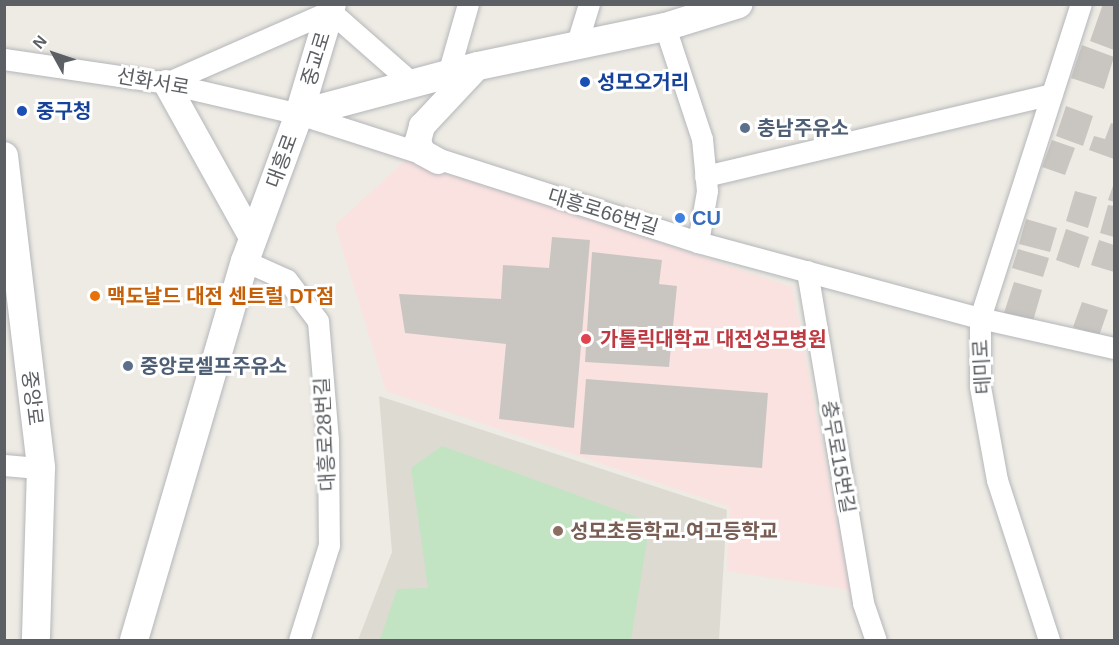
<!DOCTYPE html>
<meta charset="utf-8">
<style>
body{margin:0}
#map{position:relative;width:1119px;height:645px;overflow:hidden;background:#eeebe4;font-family:Helvetica,"Noto Sans KR",sans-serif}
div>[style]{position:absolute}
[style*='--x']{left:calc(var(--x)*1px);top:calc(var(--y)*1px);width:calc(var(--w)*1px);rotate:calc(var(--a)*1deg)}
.education>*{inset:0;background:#dddad2}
.medical>*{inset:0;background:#fae2e1}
.green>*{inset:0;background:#c2e4c2}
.building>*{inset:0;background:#c9c6c1}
.roads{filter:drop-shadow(0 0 2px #b4b6ba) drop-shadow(0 0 2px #b4b6ba)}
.minor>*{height:21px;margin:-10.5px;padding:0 10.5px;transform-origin:10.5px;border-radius:10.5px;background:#fff}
.tertiary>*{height:26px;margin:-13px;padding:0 13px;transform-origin:13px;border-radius:13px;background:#fff}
.secondary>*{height:28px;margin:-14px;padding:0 14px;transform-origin:14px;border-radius:14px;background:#fff}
.dots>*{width:16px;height:16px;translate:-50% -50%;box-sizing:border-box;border:3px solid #fff;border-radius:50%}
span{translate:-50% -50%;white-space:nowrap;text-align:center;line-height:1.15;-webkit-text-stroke:6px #fff;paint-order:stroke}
.street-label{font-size:20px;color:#5c6064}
.transit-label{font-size:20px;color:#164399;font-weight:700}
.left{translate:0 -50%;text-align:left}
.service-label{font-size:20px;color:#4e5e75;font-weight:700}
.shop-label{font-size:20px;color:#366cbe;font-weight:700}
.food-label{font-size:20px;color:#c56008;font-weight:700}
.health-label{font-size:20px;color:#be3a42;font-weight:700}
.education-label{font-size:20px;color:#785e54;font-weight:700}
.frame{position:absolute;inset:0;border:6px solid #5c6064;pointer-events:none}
.north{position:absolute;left:24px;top:24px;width:60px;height:60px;-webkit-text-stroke:4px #fff;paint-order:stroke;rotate:310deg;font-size:16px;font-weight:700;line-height:24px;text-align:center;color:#5c6064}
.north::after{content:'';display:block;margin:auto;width:21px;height:27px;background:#5c6064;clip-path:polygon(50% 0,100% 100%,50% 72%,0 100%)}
</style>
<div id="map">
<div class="education">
<i style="clip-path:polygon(379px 396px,727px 510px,719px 640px,358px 640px,392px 552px)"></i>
</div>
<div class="medical">
<i style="clip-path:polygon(407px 159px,792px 287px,850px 590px,727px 571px,730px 507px,386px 391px,335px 225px)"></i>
</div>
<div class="green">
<i style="clip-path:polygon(442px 446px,650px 522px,631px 640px,380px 640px,397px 589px,428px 588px,411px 468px)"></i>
</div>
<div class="building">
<i style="clip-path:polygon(1103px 4px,1114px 4px,1114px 50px,1090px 41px)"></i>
<i style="clip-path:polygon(1082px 45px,1114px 57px,1104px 89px,1071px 78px)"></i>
<i style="clip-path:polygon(1066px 106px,1093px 116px,1083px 146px,1056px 136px)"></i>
<i style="clip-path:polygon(1111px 123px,1114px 124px,1114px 159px,1089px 150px,1094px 136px,1105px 139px)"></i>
<i style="clip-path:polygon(1052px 140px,1075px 148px,1065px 175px,1042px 167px)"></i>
<i style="clip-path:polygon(1114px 183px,1114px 202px,1108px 200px)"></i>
<i style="clip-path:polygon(1075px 191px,1097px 197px,1088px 228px,1066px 221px)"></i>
<i style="clip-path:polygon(1108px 205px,1114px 206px,1114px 237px,1100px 233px)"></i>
<i style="clip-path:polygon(1026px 219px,1057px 228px,1050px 252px,1019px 244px)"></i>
<i style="clip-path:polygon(1066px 229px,1089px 237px,1079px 268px,1056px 260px)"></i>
<i style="clip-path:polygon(552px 237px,590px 240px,574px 428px,499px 419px,506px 344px,405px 333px,399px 294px,501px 299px,503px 265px,549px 268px)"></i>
<i style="clip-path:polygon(1099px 240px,1114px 245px,1114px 272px,1091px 265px)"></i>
<i style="clip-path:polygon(1018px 249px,1049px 258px,1043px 277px,1012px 268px)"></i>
<i style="clip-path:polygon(592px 252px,662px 260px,659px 284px,677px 286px,669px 367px,585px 362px)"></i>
<i style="clip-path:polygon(1014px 282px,1042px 290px,1033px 321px,1004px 313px)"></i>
<i style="clip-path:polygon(1082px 302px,1108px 310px,1099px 336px,1073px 327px)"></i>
<i style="clip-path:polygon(586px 379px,768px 393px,762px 468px,580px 454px)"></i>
</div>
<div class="roads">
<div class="minor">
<i style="--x:665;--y:27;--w:118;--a:71.7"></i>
<i style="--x:702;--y:139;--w:52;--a:84.5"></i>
<i style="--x:707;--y:191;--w:52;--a:100"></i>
<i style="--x:576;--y:46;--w:44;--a:-72.8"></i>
<i style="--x:4;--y:59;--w:164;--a:8.4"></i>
<i style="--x:166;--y:83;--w:137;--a:13.1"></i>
<i style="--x:299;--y:114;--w:419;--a:17.8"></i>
<i style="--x:698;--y:242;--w:292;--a:15.1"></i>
<i style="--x:980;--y:318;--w:137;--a:12.6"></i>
<i style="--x:448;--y:74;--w:73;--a:-74.1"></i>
<i style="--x:166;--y:83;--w:179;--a:-23.7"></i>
<i style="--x:330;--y:11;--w:111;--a:41.3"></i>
<i style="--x:705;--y:176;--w:356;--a:-13.3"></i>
<i style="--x:245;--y:261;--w:46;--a:24.3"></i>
<i style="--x:287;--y:280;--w:51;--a:52.9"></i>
<i style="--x:318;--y:321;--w:118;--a:85.2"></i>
<i style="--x:328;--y:439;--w:106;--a:89.5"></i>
<i style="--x:329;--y:545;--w:100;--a:107.5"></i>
<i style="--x:807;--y:271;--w:337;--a:80.4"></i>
<i style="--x:863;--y:603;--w:39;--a:71"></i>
<i style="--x:4;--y:465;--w:37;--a:5"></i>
<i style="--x:1049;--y:640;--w:168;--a:-108"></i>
<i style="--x:997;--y:480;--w:96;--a:-100.3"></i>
<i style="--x:980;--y:386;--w:68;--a:-90"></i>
<i style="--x:980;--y:318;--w:330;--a:-72.2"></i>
</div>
<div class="tertiary">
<i style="--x:166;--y:83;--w:179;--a:60.9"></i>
<i style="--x:438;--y:161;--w:18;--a:-151"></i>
<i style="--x:422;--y:152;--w:12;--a:-110"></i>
<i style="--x:418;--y:141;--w:16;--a:-75"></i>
<i style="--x:422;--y:126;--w:82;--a:-47"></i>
</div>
<div class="secondary">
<i style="--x:299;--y:114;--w:185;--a:-15"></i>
<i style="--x:478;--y:66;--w:191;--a:-11.8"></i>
<i style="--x:665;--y:27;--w:77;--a:-17.3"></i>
<i style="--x:4;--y:156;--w:314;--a:83.2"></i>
<i style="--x:41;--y:468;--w:172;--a:91.7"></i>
<i style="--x:134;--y:640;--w:395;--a:-73.7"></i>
<i style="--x:245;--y:261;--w:157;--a:-69.8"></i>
<i style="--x:299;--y:114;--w:115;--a:-73.3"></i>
</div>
</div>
<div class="dots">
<i style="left:585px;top:82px;background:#1a4fb4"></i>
<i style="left:22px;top:111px;background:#1a4fb4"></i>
<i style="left:745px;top:128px;background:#5c6f8a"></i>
<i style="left:680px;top:218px;background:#3f7fe0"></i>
<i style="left:95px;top:296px;background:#e8710a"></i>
<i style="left:586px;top:339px;background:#e0444e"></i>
<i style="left:128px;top:366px;background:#5c6f8a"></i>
<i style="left:558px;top:531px;background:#8d6e63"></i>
</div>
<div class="street-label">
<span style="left:316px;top:59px;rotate:-73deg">중교로</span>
<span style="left:153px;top:82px;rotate:10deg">선화서로</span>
<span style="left:282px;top:161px;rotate:-70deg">대흥로</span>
<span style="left:603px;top:212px;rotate:17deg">대흥로66번길</span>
<span style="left:982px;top:367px;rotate:-93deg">테미로</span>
<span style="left:32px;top:398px;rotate:83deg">중앙로</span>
<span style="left:325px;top:434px;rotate:-93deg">대흥로28번길</span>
<span style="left:838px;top:457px;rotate:80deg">충무로15번길</span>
</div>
<div class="transit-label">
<span class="left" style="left:597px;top:82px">성모오거리</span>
<span class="left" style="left:36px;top:111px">중구청</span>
</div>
<div class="service-label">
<span class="left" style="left:757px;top:128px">충남주유소</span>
<span class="left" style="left:140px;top:366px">중앙로셀프주유소</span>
</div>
<div class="shop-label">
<span class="left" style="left:692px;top:218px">CU</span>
</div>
<div class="food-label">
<span class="left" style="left:107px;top:296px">맥도날드 대전 센트럴 DT점</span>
</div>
<div class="health-label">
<span class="left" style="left:600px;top:339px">가톨릭대학교 대전성모병원</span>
</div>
<div class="education-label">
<span class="left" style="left:570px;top:531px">성모초등학교.여고등학교</span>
</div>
<div class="frame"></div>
<div class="north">N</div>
</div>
